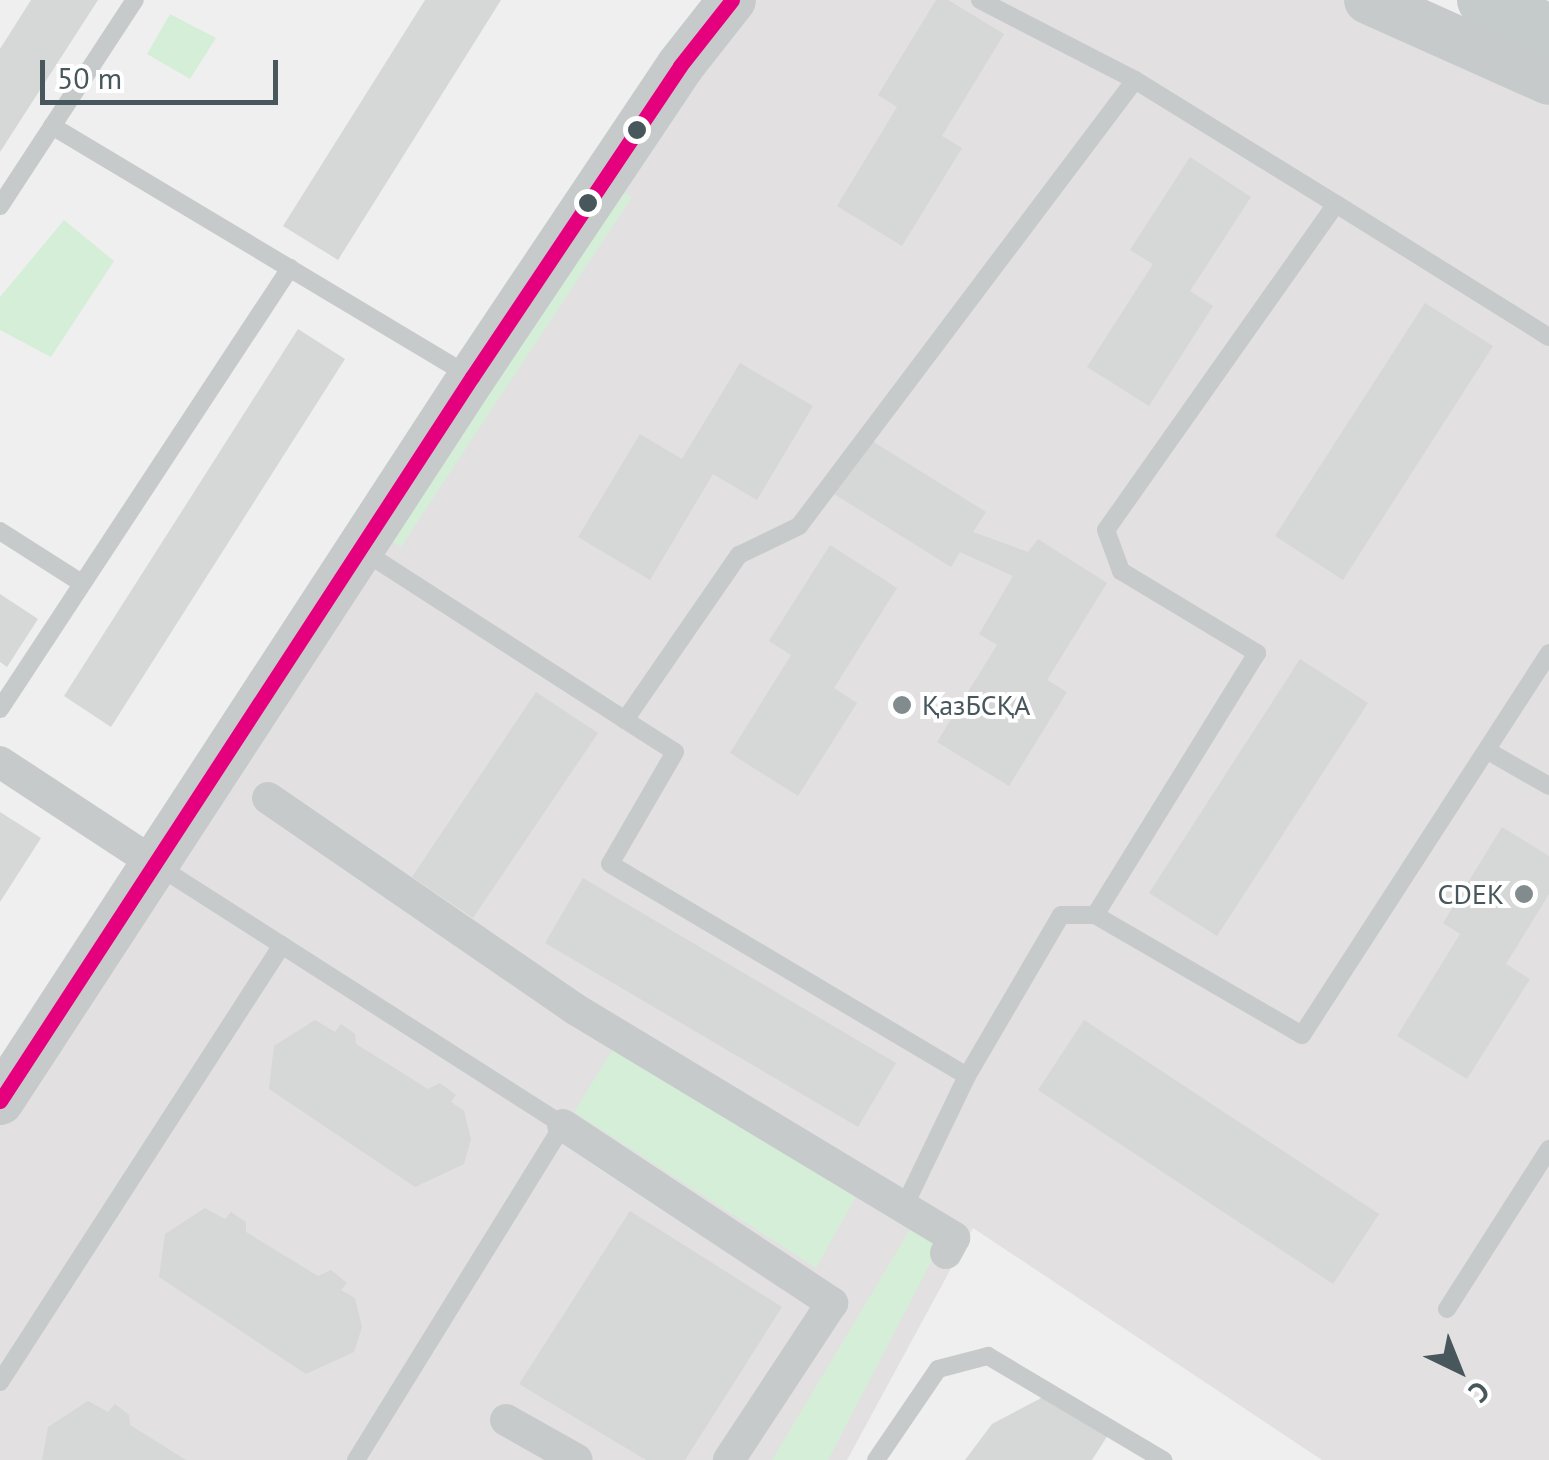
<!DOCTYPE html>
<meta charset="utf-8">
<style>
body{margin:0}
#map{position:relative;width:1549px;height:1460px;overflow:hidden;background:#f0efef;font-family:"PT Sans",sans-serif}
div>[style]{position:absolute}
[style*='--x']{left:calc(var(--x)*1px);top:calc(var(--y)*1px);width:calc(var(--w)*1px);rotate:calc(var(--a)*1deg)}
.education>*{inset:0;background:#e2e0e1}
.green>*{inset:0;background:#d4eed7}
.building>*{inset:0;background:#d6d7d7}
.lane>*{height:18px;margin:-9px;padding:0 9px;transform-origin:9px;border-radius:9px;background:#c7cacb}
.street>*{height:32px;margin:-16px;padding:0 16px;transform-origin:16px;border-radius:16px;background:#c7cacb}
.secondary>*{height:48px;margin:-24px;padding:0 24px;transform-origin:24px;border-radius:24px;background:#c6cacb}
.primary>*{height:52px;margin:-26px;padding:0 26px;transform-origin:26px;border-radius:26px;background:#c5caca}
.bus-1>*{height:15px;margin:-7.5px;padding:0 7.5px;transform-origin:7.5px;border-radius:7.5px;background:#e5007d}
.dots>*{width:28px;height:28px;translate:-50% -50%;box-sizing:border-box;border:5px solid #fff;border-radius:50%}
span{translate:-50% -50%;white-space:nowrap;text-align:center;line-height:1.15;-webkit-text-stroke:8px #fff;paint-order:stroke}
.poi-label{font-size:28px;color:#47575b}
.left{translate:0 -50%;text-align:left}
.right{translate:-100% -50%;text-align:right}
.north{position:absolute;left:1409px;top:1320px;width:100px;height:100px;-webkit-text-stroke:8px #fff;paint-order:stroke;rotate:137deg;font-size:28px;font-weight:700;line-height:40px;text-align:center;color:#47575b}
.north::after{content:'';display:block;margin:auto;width:35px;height:45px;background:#47575b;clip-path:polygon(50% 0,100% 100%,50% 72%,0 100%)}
.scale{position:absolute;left:40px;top:60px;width:238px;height:45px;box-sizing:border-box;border:5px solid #47575b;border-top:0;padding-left:12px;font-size:30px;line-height:35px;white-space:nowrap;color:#47575b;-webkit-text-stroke:8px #fff;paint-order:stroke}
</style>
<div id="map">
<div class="education">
<i style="clip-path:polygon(732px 0,1368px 0,1549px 81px,1549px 1460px,1322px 1460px,973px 1228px,847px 1460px,0 1460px,0 1101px)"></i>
</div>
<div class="green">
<i style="clip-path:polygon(170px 14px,216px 38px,190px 79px,147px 54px)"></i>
<i style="clip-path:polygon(619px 189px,632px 197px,401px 547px,383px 535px)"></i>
<i style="clip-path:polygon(64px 220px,114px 261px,51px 357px,0 330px,0 297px)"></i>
<i style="clip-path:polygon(613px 1049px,859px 1191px,816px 1268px,574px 1112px)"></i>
<i style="clip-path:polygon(914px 1223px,942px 1241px,828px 1460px,772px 1460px)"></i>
</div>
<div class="building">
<i style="clip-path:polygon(31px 0,98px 0,0 152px,0 49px)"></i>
<i style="clip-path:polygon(425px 0,501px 0,338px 260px,283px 226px)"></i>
<i style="clip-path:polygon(936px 0,948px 0,1004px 34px,942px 136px,962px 148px,902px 246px,837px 206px,897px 107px,878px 95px)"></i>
<i style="clip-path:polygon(1190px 157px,1251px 197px,1190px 291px,1213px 306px,1149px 406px,1087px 367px,1153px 264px,1130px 250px)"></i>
<i style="clip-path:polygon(1425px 303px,1493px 346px,1343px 580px,1275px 536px)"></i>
<i style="clip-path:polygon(298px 329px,345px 359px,111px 727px,64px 696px)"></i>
<i style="clip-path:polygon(740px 363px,813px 406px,757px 500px,713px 474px,650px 580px,578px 537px,640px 434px,682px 459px)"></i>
<i style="clip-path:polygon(872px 441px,986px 512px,973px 532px,1028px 552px,1038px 539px,1107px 583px,1047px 680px,1067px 692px,1009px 786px,937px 742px,997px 645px,979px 634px,1013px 576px,960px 552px,951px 567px,834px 494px)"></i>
<i style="clip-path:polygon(830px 545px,897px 588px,834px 688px,857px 703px,798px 796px,730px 753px,791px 655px,769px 641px)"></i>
<i style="clip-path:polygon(0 594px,38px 619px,7px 667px,0 662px)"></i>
<i style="clip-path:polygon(1300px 659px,1368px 703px,1217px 936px,1149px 893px)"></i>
<i style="clip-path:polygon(536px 692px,598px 733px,473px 918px,412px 877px)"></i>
<i style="clip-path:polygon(0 812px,41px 838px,0 902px)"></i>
<i style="clip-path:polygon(1502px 827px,1549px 856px,1549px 894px,1506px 964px,1530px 979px,1467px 1079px,1397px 1036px,1460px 934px,1443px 923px)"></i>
<i style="clip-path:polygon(583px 878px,896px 1063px,858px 1127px,545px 943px)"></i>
<i style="clip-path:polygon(315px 1020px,335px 1032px,341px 1024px,355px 1034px,356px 1044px,428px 1089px,440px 1083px,456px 1095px,451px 1102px,464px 1111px,471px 1139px,464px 1164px,415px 1187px,269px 1089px,274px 1046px)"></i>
<i style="clip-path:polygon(1084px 1020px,1379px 1214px,1333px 1284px,1038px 1090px)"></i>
<i style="clip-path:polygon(205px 1208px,225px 1219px,231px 1212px,246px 1222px,246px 1232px,318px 1276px,331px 1270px,347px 1283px,341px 1290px,355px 1298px,362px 1327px,354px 1352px,306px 1374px,159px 1277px,165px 1234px)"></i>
<i style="clip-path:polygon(630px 1211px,782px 1307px,685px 1460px,646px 1460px,519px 1384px)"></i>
<i style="clip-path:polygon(1047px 1395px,1108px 1435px,1092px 1460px,965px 1460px,992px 1424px)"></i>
<i style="clip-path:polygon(88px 1401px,108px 1412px,115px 1404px,129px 1415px,130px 1425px,186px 1460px,42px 1460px,48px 1427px)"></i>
</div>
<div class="lane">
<i style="--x:980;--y:0;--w:174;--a:27.3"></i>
<i style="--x:52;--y:126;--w:488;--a:30.9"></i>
<i style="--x:1336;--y:204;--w:251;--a:32"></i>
<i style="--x:0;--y:206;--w:246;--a:-56.8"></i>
<i style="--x:0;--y:531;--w:95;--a:32.5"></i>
<i style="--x:363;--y:551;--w:312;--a:32.8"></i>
<i style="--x:625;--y:720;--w:201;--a:-55.4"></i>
<i style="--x:739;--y:555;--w:67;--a:-25.8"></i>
<i style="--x:799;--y:526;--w:558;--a:-53.01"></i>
<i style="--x:1135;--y:80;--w:236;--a:31.7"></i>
<i style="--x:1336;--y:204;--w:399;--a:125.2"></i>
<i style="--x:1106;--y:530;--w:44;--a:69.9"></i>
<i style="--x:1121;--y:571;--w:159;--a:31.1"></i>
<i style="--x:1257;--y:653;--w:308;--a:121.7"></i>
<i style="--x:1095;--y:915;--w:239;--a:30.1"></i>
<i style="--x:1302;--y:1035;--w:455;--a:-57.1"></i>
<i style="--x:0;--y:709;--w:528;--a:-56.67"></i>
<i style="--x:625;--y:720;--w:59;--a:32.6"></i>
<i style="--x:675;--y:752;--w:129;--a:120.1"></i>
<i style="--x:610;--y:864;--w:415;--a:30.7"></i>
<i style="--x:1488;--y:751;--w:70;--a:29.8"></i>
<i style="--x:158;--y:866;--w:481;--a:32.6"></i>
<i style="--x:563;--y:1125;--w:394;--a:121.7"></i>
<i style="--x:902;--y:1211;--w:150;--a:-64.3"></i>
<i style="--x:967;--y:1076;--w:186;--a:-59.7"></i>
<i style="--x:1061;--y:915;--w:34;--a:0"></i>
<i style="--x:1447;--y:1309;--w:190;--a:-57.5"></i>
<i style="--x:0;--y:1382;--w:520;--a:-57.17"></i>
<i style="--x:876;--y:1460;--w:110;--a:-55.7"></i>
<i style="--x:938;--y:1369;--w:52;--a:-14.6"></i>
<i style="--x:988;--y:1356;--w:204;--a:30.7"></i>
</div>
<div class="street">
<i style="--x:0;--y:762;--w:181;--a:33.3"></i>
<i style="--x:268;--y:798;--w:373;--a:34.5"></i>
<i style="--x:575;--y:1009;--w:443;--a:31.1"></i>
<i style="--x:954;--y:1238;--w:17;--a:118"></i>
<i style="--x:563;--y:1125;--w:323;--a:33.5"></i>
<i style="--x:832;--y:1303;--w:188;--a:123.3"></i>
<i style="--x:506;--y:1420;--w:81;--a:29.4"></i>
</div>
<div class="secondary">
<i style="--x:1368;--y:0;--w:198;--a:24.1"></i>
<i style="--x:0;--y:1101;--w:864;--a:-56.9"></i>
<i style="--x:472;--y:377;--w:374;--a:-56.2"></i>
<i style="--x:680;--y:66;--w:84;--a:-51.8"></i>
</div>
<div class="primary">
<i style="--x:1483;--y:0;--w:72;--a:24.4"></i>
</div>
<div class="bus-1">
<i style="--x:0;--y:1101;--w:864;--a:-56.9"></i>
<i style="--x:472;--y:377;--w:374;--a:-56.2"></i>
<i style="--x:680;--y:66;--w:84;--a:-51.8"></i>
</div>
<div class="dots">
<i style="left:637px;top:130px;background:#47575b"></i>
<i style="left:588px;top:203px;background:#47575b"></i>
<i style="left:902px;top:705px;background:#828c8f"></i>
<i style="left:1524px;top:894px;background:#828c8f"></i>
</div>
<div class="poi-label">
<span class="left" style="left:922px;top:705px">ҚазБСҚА</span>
<span class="right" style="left:1504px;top:894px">CDEK</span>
</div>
<div class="north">С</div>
<div class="scale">50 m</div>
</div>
